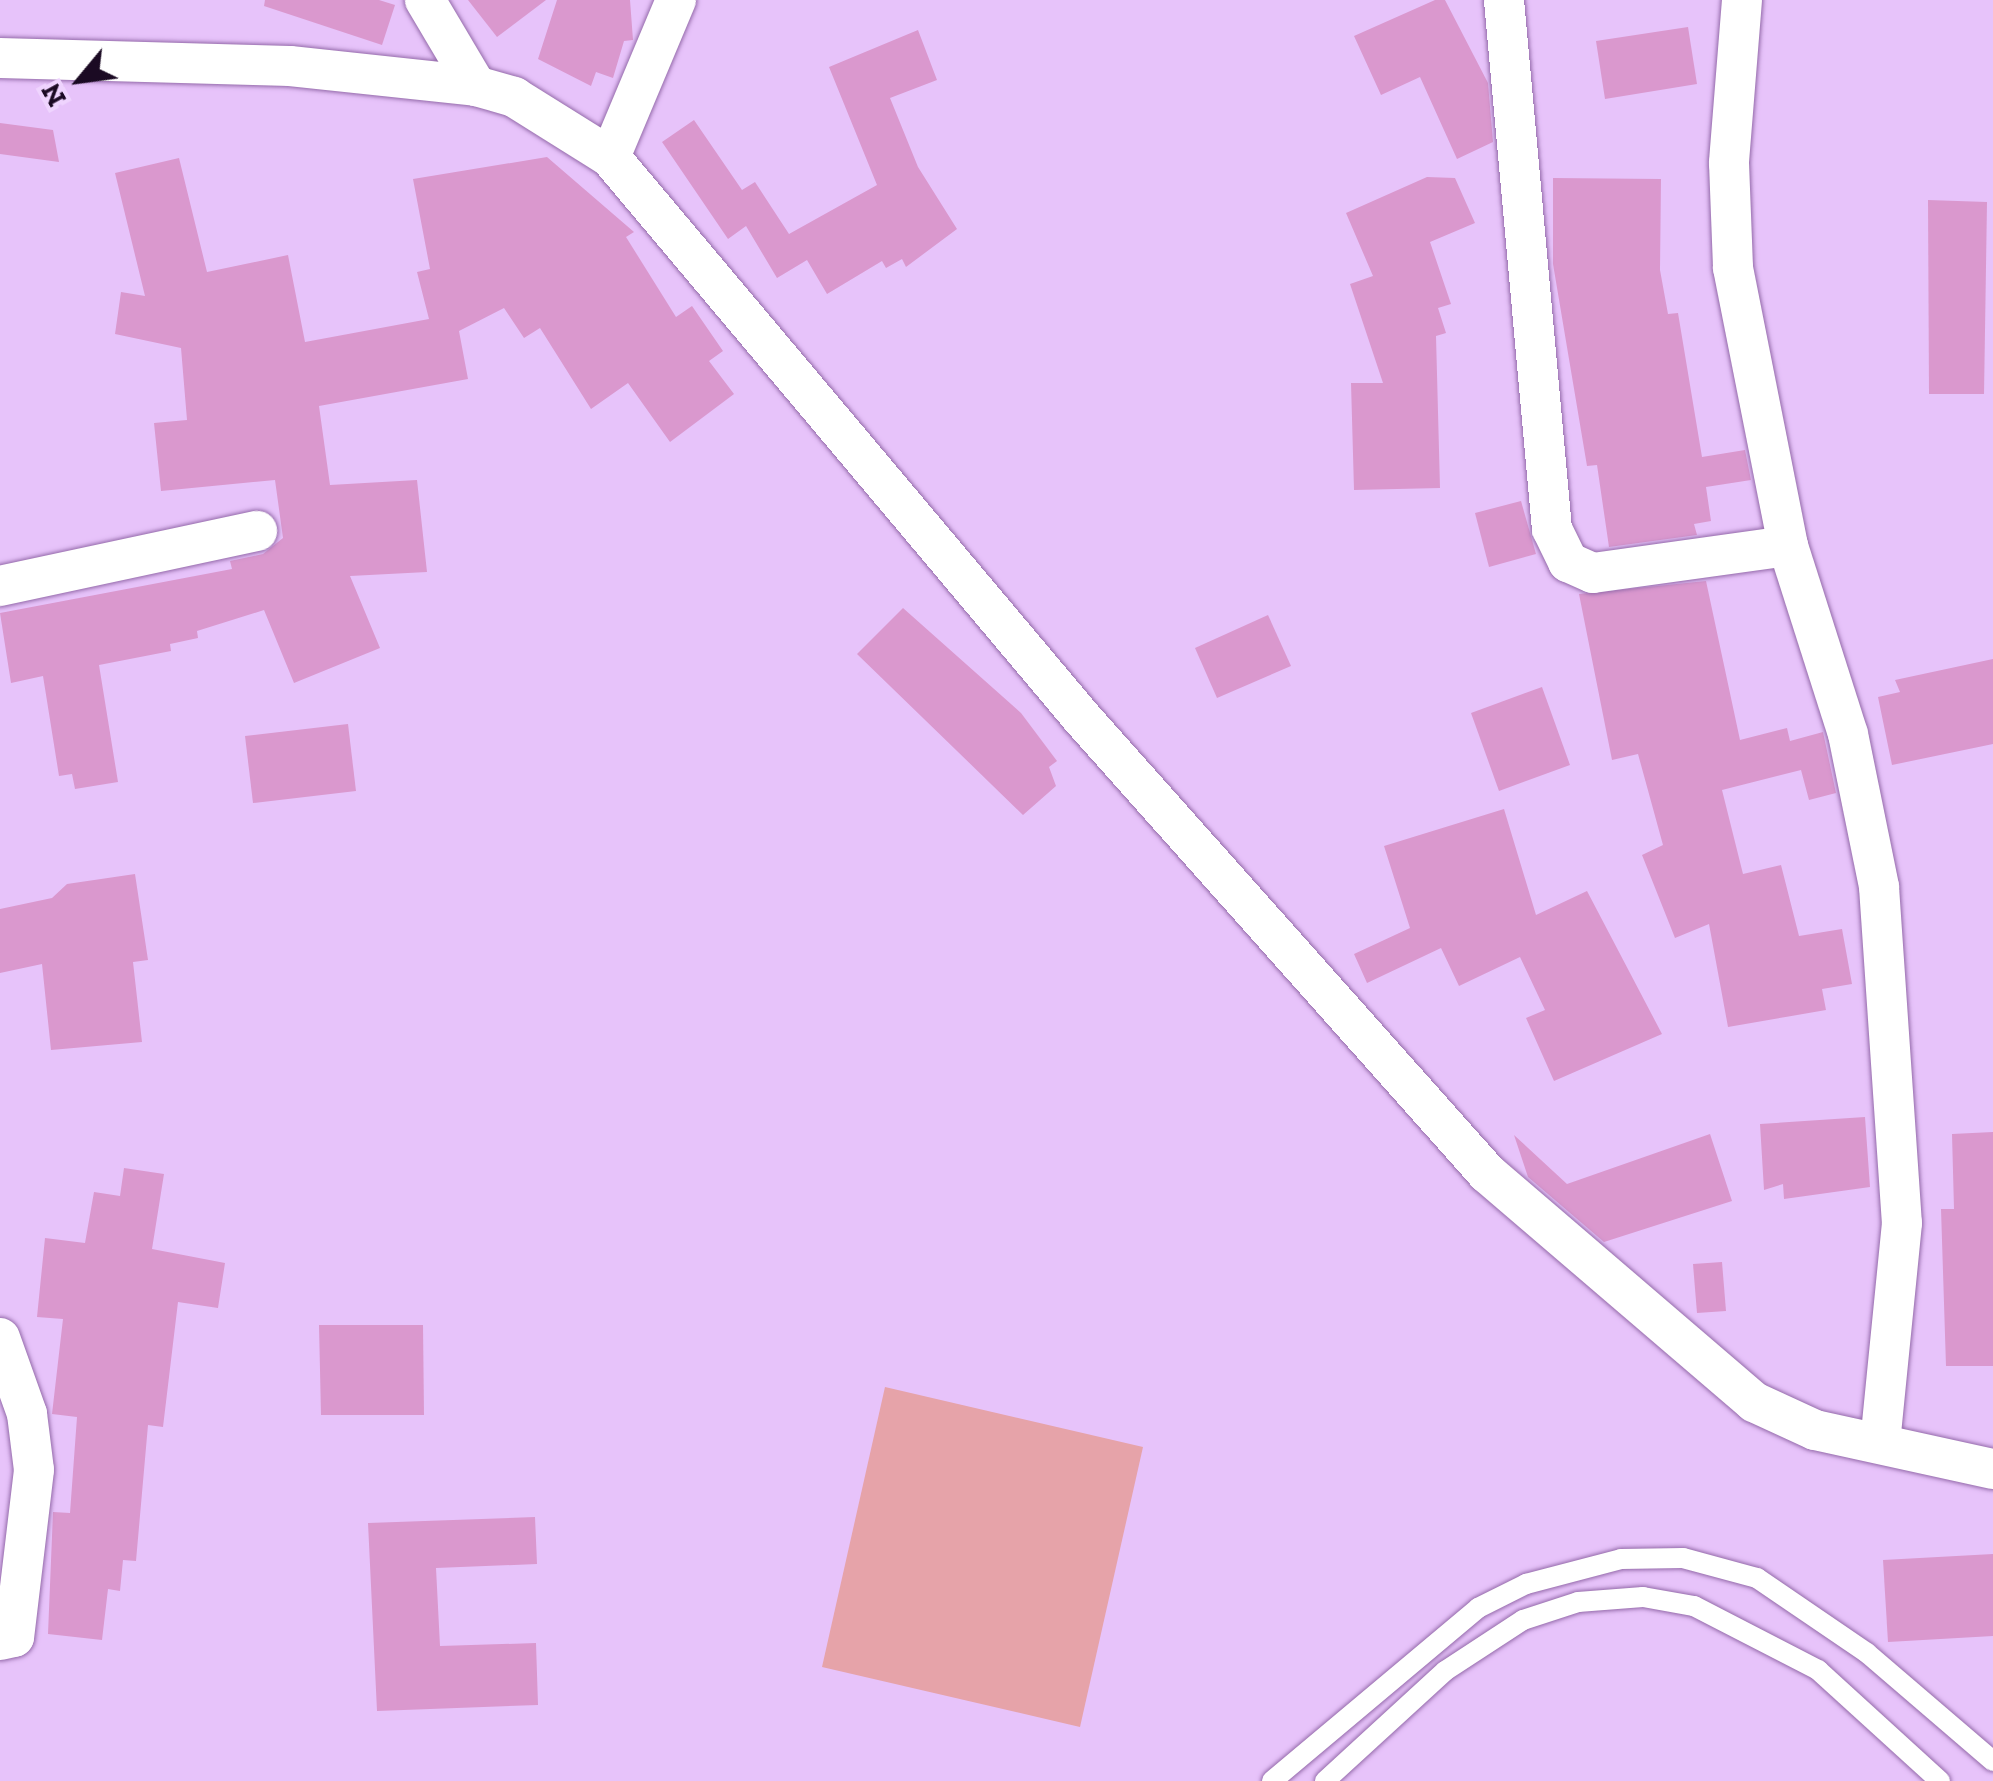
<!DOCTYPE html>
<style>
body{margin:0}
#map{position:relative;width:1993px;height:1781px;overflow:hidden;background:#e7c3fa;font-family:"Zilla Slab",serif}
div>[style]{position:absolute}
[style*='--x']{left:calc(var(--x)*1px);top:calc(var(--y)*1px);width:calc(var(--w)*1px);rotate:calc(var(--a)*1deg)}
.green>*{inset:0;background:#e6a3a9}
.building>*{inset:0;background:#da98ce}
.roads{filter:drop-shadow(0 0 2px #946aaa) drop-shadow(0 0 2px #946aaa)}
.lane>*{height:20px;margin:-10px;padding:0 10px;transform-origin:10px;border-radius:10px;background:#fff}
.street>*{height:40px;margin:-20px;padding:0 20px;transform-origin:20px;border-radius:20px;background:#fff}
span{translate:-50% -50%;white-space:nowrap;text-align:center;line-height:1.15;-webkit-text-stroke:10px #efd4fe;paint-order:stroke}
.north{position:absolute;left:30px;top:30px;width:100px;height:100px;-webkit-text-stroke:8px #efd4fe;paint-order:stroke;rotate:241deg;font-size:28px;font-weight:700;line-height:40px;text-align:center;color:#1b0a23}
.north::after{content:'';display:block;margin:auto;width:35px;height:45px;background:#1b0a23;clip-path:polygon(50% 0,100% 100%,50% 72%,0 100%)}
</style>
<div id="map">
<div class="green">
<i style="clip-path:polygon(885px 1387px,1143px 1447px,1080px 1727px,822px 1667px)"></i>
</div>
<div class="building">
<i style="clip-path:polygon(265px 0,379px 0,395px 5px,382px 45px,264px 6px)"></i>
<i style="clip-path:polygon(468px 0,546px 0,497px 37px)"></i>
<i style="clip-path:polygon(557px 0,630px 0,633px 40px,624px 41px,613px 78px,596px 72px,591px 86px,538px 59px)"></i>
<i style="clip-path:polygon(1435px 0,1445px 0,1488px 83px,1493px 142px,1457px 159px,1420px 77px,1381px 95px,1354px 36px)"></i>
<i style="clip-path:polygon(1688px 27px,1697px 84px,1605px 99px,1596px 41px)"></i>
<i style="clip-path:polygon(918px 30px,937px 80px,890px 98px,918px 167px,957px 229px,906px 267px,902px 259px,886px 268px,882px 261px,827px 294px,807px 260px,777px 278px,746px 226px,728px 239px,662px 142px,694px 120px,742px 190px,755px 182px,789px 234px,877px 185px,829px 67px)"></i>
<i style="clip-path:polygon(0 123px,53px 130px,59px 162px,0 154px)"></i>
<i style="clip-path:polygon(547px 157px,634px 232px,626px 237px,676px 317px,692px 306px,723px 351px,709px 361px,734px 394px,670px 442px,628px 383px,591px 409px,540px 328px,524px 338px,504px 308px,459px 331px,468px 379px,319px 406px,330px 485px,417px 480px,427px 572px,350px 576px,380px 648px,294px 683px,264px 610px,197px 631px,198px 638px,170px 644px,171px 651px,99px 665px,118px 782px,75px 789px,72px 774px,59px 776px,43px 676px,11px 683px,0 613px,232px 569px,230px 561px,263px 554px,283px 538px,275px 480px,161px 491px,154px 423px,187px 420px,181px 348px,115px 334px,121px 292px,145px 296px,115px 173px,179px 158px,207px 272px,288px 255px,305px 342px,429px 319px,417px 272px,430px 269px,413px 179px)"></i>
<i style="clip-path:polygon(1427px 177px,1455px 178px,1475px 223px,1430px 242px,1451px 304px,1438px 308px,1446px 333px,1436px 336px,1440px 488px,1354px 490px,1351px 383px,1383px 383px,1350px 284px,1373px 276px,1346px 213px)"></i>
<i style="clip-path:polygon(1553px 178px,1661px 179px,1660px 270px,1668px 314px,1678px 313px,1702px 457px,1745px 450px,1751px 480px,1706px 487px,1711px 521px,1694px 524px,1697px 535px,1609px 547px,1597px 465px,1587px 466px,1553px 264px)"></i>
<i style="clip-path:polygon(1928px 200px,1987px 202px,1984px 394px,1929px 394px)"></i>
<i style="clip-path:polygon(1521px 501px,1536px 554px,1489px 567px,1475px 513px)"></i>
<i style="clip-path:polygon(1706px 581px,1740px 740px,1787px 728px,1790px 741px,1823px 732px,1836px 793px,1809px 800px,1801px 770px,1722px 790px,1743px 874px,1781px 865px,1799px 936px,1842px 929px,1852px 984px,1822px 989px,1826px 1010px,1728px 1027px,1709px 924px,1675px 938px,1642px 855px,1663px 845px,1638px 754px,1612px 760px,1579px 594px)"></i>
<i style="clip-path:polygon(903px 608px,1021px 713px,1057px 761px,1049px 767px,1056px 786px,1023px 815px,857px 654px)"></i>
<i style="clip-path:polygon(1268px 615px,1291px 666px,1217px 698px,1195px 648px)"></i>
<i style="clip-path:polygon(1993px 659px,1993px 744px,1892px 765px,1878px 697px,1900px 692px,1895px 680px)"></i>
<i style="clip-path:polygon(1542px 687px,1570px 765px,1499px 791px,1471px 713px)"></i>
<i style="clip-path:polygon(348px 724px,356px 791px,253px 803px,245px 736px)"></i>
<i style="clip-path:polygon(1504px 809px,1536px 915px,1587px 891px,1662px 1034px,1554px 1081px,1526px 1018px,1545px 1010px,1520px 957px,1459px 986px,1441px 948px,1367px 983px,1354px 954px,1410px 928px,1384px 846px)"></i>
<i style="clip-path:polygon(135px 874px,148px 960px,133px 962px,142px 1042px,51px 1050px,42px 964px,0 973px,0 909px,52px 898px,67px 884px)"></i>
<i style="clip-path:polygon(1865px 1117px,1870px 1187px,1784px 1199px,1783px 1184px,1764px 1190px,1760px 1124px)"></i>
<i style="clip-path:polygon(1993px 1132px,1993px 1366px,1946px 1366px,1941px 1209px,1954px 1209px,1952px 1134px)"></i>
<i style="clip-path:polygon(1710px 1134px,1732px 1201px,1604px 1242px,1528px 1177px,1514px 1135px,1567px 1184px)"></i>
<i style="clip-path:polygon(124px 1168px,164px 1174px,152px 1249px,225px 1263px,218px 1308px,178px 1302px,163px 1427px,148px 1425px,136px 1561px,123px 1560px,120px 1591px,108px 1589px,102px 1640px,48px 1634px,53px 1512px,70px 1513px,77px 1417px,52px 1414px,63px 1319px,37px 1317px,45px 1238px,85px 1243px,94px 1192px,120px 1196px)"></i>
<i style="clip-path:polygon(1722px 1262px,1726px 1311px,1697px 1313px,1693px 1264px)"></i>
<i style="clip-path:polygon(319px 1325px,423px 1325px,424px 1415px,321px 1415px)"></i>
<i style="clip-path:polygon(535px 1517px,537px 1564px,436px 1568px,440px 1646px,536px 1643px,538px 1705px,377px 1711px,368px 1523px)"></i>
<i style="clip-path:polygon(1993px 1554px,1993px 1636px,1888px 1642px,1883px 1560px)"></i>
</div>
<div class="roads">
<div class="lane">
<i style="--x:1272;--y:1781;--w:269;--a:-40"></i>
<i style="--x:1478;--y:1608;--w:54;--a:-26.6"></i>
<i style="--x:1526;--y:1584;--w:98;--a:-14.7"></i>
<i style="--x:1621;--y:1559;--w:62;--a:-0.9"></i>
<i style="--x:1683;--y:1558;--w:77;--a:15.1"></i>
<i style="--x:1757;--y:1578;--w:133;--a:34.3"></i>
<i style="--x:1867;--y:1653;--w:166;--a:40.6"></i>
<i style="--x:1325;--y:1781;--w:163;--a:-42.5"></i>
<i style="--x:1445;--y:1671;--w:93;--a:-33.2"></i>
<i style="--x:1523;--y:1620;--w:58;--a:-18.1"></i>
<i style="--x:1578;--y:1602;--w:65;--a:-4.4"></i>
<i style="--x:1643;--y:1597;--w:52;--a:10"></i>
<i style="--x:1694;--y:1606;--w:140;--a:27.3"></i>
<i style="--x:1818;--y:1670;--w:165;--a:42.3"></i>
</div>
<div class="street">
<i style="--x:425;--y:0;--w:100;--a:59.3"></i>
<i style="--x:1504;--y:0;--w:531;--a:84.82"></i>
<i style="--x:1552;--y:529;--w:37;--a:64"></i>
<i style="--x:1568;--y:562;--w:27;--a:24"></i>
<i style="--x:1593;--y:573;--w:197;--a:-7.9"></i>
<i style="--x:1742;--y:0;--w:164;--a:94.6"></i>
<i style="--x:1729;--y:163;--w:105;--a:87.8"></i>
<i style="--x:1733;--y:268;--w:283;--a:78.8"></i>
<i style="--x:1788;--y:546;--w:197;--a:72.3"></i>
<i style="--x:1848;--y:734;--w:156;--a:78.5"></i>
<i style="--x:1879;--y:887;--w:337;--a:86.1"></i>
<i style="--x:1902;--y:1223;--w:221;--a:95.7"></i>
<i style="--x:0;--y:58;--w:290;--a:1.6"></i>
<i style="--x:290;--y:66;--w:187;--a:6.1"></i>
<i style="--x:476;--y:86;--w:40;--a:16"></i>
<i style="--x:514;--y:97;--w:113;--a:32"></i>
<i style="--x:610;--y:157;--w:732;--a:49.93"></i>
<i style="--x:1081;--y:717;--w:611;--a:48.32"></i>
<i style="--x:1487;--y:1173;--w:352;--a:40.6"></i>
<i style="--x:1754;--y:1402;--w:67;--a:24.7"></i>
<i style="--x:1815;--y:1430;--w:182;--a:12.4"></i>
<i style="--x:610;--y:157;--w:170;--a:-67.2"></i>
<i style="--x:0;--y:586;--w:263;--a:-12.1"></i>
<i style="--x:0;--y:1338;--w:81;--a:70.4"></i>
<i style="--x:27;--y:1414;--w:56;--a:82.9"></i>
<i style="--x:34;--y:1470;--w:168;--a:96.8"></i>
<i style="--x:14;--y:1637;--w:14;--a:168"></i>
</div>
</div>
<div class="north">N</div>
</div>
